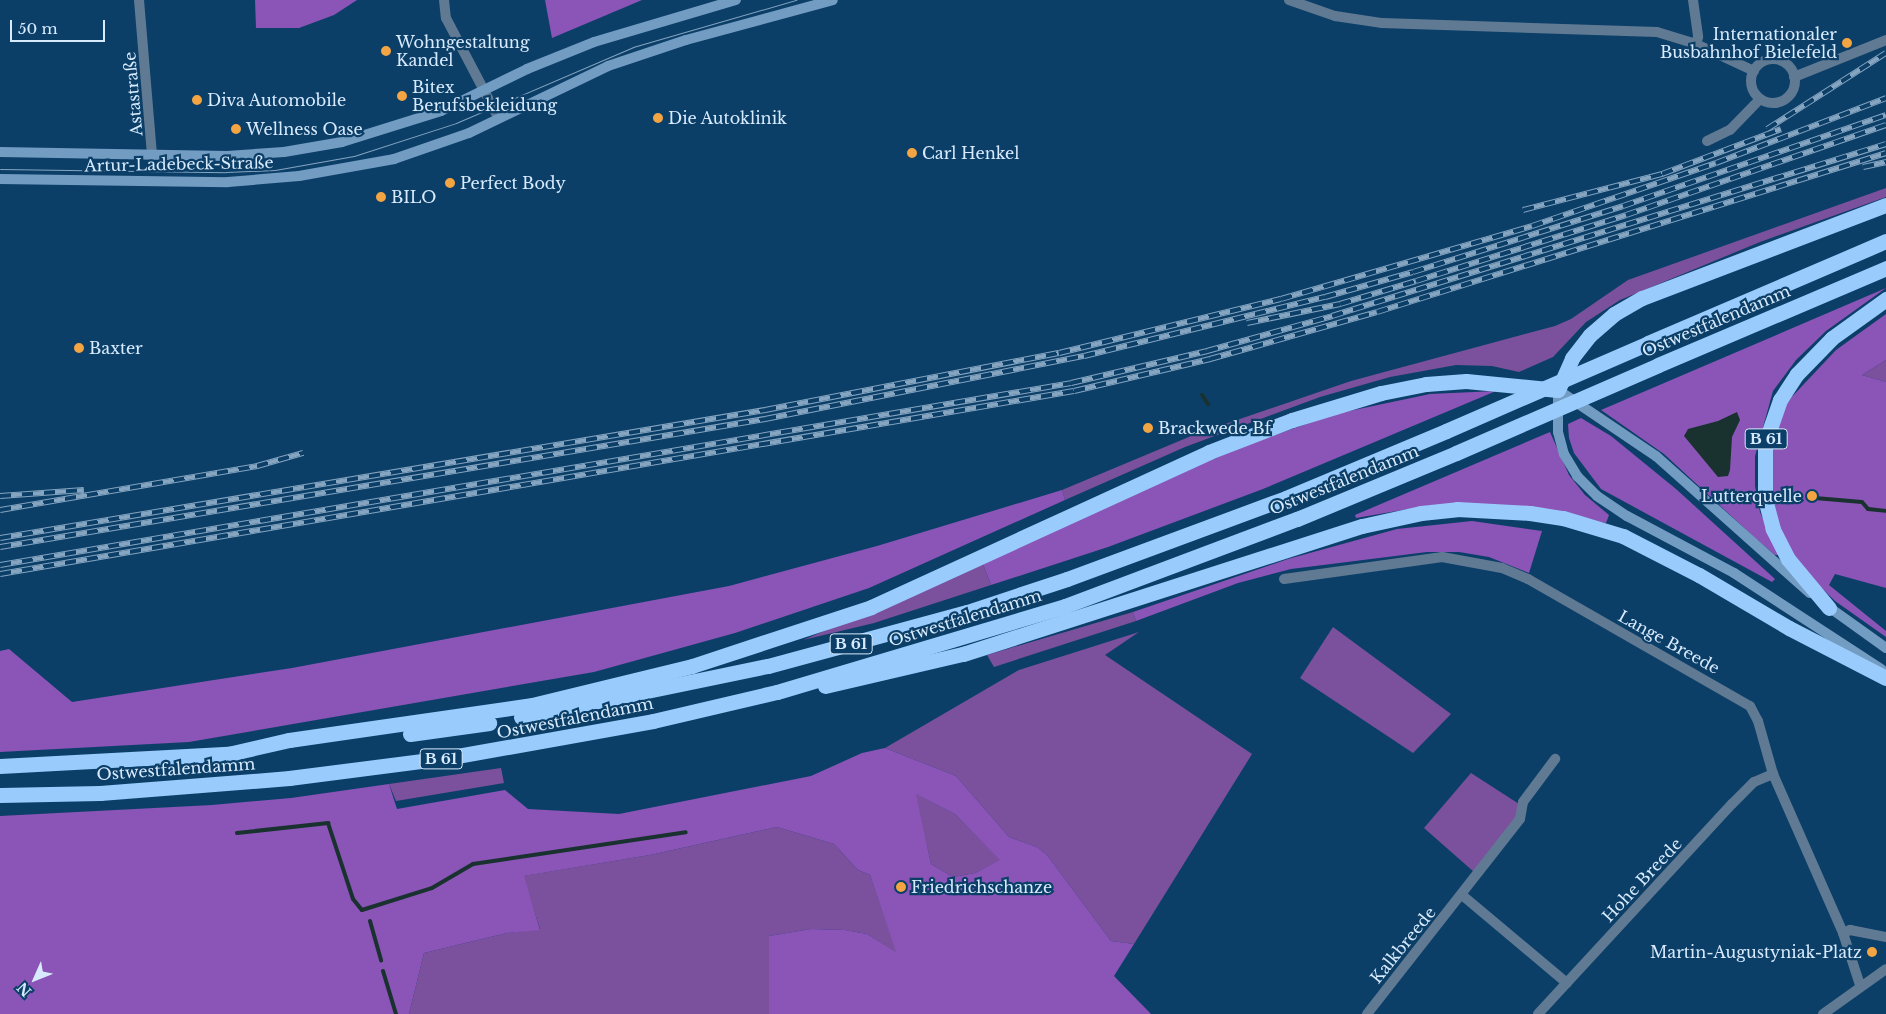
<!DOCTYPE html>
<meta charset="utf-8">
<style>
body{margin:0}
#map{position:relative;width:1886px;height:1014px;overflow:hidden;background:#0c3f68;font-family:"Libre Baskerville",serif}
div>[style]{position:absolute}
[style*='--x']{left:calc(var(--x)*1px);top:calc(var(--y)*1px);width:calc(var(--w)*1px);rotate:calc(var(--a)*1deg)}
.green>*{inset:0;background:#7b519d}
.forest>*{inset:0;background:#8b54b7}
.water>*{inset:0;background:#19322f}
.stream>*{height:4px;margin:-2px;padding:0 2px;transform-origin:2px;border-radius:2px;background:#19322f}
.street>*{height:10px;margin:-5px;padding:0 5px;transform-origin:5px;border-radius:5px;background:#617a93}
.street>.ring{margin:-5px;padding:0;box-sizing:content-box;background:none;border:10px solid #617a93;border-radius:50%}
.secondary>*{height:10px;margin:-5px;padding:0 5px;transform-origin:5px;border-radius:5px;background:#739cc3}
.highway>*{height:15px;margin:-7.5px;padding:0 7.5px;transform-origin:7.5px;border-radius:7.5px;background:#99ccfc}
.tram>*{height:1px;margin:-0.5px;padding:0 0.5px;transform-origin:0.5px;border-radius:0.5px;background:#85a5c1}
.rail>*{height:5.5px;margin-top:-2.75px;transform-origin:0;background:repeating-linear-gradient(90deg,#0c3f68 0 11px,#85a5c1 0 22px);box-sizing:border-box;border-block:1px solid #85a5c1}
.highway-bridge>*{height:15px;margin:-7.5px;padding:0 7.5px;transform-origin:7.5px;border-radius:7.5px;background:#99ccfc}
.dots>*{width:14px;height:14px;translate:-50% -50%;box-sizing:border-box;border:2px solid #0c3f68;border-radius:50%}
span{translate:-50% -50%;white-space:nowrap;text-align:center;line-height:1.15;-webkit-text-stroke:4.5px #0c3f68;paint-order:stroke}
.shield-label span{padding:1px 4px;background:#0c3f68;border:1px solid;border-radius:4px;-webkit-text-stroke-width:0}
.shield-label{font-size:15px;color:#d8ebfe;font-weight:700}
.poi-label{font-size:16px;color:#d8ebfe}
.right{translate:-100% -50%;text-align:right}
.left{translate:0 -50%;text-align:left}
.street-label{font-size:16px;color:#d8ebfe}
.north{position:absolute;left:10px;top:954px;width:50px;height:50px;-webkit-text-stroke:4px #0c3f68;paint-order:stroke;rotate:226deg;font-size:14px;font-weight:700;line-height:20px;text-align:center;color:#d8ebfe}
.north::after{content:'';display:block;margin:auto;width:18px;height:22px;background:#d8ebfe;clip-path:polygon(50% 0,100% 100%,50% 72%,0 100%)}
.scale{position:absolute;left:10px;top:20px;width:95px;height:22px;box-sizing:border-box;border:2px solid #d8ebfe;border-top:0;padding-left:6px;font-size:15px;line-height:18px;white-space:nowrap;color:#d8ebfe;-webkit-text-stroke:4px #0c3f68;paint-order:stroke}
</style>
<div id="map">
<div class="green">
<i style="clip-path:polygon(1886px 188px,1886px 197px,1760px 242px,1620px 300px,1586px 322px,1553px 357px,1519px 372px,1492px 366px,1456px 365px,1390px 377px,1320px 397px,1185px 447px,1065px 500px,1062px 490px,1196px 434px,1351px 381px,1555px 326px,1571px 319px,1628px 280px)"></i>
<i style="clip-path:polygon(1886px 360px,1886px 382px,1862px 375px)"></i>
<i style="clip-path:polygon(983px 564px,991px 585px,874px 623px,803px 640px)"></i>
<i style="clip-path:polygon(1133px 612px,1136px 621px,994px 667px,987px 655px)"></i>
<i style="clip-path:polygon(1333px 627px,1451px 714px,1413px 753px,1300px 678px)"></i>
<i style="clip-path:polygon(1139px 632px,1105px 655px,1252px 754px,1134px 944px,1111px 941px,1047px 855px,1037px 847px,1009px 837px,956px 776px,885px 748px,1019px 670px)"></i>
<i style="clip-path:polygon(501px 768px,504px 783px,396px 801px,389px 784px)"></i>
<i style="clip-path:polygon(1471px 773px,1519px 804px,1516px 817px,1474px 872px,1424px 828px)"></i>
<i style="clip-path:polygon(915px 793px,955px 814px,1001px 860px,975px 873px,953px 877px,931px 864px)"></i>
<i style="clip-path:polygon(777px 827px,834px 844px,858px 870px,870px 875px,897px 953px,867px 934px,845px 930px,811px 929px,769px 936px,769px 1014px,409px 1014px,424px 953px,507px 933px,540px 929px,523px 876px,650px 855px)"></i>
</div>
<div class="forest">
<i style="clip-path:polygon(255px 0,357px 0,334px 15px,299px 28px,256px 28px)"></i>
<i style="clip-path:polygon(545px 0,642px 0,552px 38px)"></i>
<i style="clip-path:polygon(1886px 288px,1826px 331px,1796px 360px,1773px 391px,1755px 456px,1755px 486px,1760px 512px,1779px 555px,1775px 555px,1754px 537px,1664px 454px,1601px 410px)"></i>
<i style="clip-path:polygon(1886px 314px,1886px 360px,1862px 375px,1886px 382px,1886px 588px,1835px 574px,1829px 585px,1886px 631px,1886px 637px,1835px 601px,1797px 564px,1772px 510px,1772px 442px,1787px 402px,1836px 350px)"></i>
<i style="clip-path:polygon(1496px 391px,1263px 489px,1108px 547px,991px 585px,983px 564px,1086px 512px,1244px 446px,1335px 414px,1430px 394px)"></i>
<i style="clip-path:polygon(1581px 418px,1611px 436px,1676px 489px,1775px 579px,1772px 582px,1601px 489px,1574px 453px,1569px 438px,1568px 424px)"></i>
<i style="clip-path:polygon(1550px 432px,1569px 475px,1585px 495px,1609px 515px,1606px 523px,1432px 505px,1356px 518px,1355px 515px)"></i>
<i style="clip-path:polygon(1062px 490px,1065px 500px,869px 588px,735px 633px,594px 672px,189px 742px,0 752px,0 651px,9px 649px,72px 702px,292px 668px,729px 586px,877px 546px)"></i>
<i style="clip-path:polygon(1472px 521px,1542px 531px,1529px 573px,1489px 557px,1459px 552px,1427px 552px,1291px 569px,1238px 583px,1136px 621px,1133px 612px,1288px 559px,1397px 529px)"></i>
<i style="clip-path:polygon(evenodd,885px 748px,956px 776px,1009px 837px,1037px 847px,1047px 855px,1111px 941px,1134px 944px,1114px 976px,1151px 1014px,769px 1014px,769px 936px,811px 929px,845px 930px,867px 934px,896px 952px,870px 875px,858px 870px,834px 844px,777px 827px,650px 855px,524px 876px,540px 930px,507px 933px,424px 953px,409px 1014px,0 1014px,0 816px,212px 805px,291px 798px,389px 784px,397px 809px,505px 790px,528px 809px,619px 814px,811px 776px,862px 753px,885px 748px,916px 794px,955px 814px,1000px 860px,975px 873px,953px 877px,931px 864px,916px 794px)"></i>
</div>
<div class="water">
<i style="clip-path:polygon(1737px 412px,1740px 420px,1732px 437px,1730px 470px,1728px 476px,1718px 477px,1684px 436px,1688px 429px,1718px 421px)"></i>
</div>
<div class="stream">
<i style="--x:1202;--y:395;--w:11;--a:56"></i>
<i style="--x:1815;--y:498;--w:47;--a:4.9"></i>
<i style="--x:1862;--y:502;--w:9;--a:49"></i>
<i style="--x:1868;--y:509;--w:18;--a:6"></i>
<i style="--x:237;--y:833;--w:92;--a:-6.3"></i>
<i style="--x:328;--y:823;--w:80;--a:71.8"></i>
<i style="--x:353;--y:899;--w:14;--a:51"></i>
<i style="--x:362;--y:910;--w:73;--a:-17.4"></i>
<i style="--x:432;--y:888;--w:48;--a:-30.3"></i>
<i style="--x:473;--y:864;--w:215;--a:-8.5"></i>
<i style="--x:370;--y:921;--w:41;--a:74.2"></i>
<i style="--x:383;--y:971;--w:45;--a:73.2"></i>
</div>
<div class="street">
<i style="--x:139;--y:0;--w:156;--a:85.2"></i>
<i style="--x:444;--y:0;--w:18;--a:84"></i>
<i style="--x:446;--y:18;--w:112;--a:62.3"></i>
<i style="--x:1289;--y:0;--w:49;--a:19.2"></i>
<i style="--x:1335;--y:16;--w:48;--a:8.5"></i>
<i style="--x:1382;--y:23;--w:275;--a:1.9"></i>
<i style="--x:1657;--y:32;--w:41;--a:17.1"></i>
<i style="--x:1696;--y:44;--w:64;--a:25"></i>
<i style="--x:1693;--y:0;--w:37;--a:82"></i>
<i style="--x:1698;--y:37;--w:7;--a:106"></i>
<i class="ring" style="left:1751px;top:59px;width:34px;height:34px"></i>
<i style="--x:1794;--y:77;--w:99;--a:-21.9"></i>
<i style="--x:1707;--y:141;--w:25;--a:-26"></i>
<i style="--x:1730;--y:130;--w:43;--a:-45.9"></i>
<i style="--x:1284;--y:579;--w:160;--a:-7.9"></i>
<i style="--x:1442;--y:557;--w:61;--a:10.4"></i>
<i style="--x:1502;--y:568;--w:28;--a:23"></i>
<i style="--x:1528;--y:579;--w:256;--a:29.8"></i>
<i style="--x:1750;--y:706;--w:17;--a:62"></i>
<i style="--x:1758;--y:721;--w:55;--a:74.2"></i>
<i style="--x:1773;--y:774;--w:174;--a:66.2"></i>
<i style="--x:1843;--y:933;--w:55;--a:71.9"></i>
<i style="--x:1462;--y:895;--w:137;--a:40"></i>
<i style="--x:1843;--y:933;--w:8;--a:-23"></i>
<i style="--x:1850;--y:930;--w:37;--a:11"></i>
<i style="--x:1367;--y:1014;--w:248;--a:-51.9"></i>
<i style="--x:1520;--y:819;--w:17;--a:-80"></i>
<i style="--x:1523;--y:802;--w:54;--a:-53.3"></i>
<i style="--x:1538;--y:1014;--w:286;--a:-47.3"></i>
<i style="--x:1732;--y:804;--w:31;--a:-45"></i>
<i style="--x:1754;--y:782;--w:21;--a:-23"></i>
<i style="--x:1823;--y:1014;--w:77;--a:-35.5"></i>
</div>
<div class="secondary">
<i style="--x:0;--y:152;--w:227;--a:1"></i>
<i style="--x:227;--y:156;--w:57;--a:-4"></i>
<i style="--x:284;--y:152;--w:59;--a:-9.8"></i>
<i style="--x:342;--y:142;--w:104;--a:-17.4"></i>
<i style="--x:441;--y:111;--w:96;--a:-26"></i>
<i style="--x:527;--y:69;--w:72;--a:-21.9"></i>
<i style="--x:594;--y:42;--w:148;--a:-16.5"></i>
<i style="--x:0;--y:179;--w:228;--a:0.8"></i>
<i style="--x:228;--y:182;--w:71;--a:-4.8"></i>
<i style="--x:299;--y:176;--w:97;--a:-10.1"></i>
<i style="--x:394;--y:159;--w:79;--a:-19.1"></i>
<i style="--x:469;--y:133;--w:154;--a:-25.7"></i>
<i style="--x:608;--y:66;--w:82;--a:-18.4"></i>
<i style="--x:686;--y:40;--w:152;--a:-15.2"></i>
<i style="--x:1558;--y:390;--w:42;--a:90"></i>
<i style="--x:1558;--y:432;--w:23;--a:75"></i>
<i style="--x:1564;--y:454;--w:26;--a:59"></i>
<i style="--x:1577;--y:476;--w:28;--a:45"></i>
<i style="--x:1597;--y:496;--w:36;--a:34"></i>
<i style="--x:1627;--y:516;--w:121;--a:28"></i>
<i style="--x:1734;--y:573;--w:176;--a:33.1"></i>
<i style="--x:1558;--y:390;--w:118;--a:34"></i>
<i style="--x:1656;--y:456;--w:206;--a:41.7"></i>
<i style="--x:1826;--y:605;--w:74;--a:35.6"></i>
</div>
<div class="highway">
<i style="--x:1648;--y:343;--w:259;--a:-23.2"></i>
<i style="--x:1658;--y:365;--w:248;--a:-23"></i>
<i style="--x:1829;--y:608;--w:64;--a:-129.9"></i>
<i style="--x:1788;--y:559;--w:34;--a:-117"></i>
<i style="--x:1773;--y:529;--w:31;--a:-105"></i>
<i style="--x:1765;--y:499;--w:56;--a:-90"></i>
<i style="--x:1765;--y:443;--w:46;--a:-70.8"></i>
<i style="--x:1780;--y:400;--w:31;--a:-57"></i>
<i style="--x:1797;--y:374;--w:50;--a:-45.8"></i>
<i style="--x:1832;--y:338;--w:67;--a:-35.8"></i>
<i style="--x:825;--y:686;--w:142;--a:-13.1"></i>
<i style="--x:963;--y:654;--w:419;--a:-17.8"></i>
<i style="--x:1362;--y:526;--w:60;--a:-12.4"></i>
<i style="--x:1421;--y:513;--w:36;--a:-6"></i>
<i style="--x:1457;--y:509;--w:73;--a:3.1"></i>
<i style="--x:1530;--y:513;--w:33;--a:9"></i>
<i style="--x:1563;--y:518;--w:63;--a:16.7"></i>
<i style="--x:1623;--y:536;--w:85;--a:27.2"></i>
<i style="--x:1699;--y:575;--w:104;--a:30.5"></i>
<i style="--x:1789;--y:628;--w:109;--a:27.3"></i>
<i style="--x:521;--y:717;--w:252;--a:-11.7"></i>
<i style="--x:768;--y:666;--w:206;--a:-15.2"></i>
<i style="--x:967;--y:612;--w:105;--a:-18.3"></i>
<i style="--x:1067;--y:579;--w:233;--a:-20.3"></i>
<i style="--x:1286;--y:498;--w:173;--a:-22.7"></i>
<i style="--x:410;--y:734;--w:80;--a:-7.9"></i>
<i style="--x:228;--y:754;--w:63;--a:-12.9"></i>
<i style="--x:289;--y:740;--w:246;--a:-8.2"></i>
<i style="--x:532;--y:705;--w:165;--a:-13.7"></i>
<i style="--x:692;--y:666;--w:188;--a:-18.2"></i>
<i style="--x:871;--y:607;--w:372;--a:-24.6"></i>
<i style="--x:1209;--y:452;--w:89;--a:-21.1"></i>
<i style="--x:1292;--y:420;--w:93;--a:-16.9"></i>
<i style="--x:1381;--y:393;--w:46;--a:-11.3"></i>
<i style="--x:1426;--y:384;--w:40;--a:-4.3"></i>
<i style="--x:1466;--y:381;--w:92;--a:5.6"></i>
<i style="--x:1558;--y:390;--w:35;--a:-66"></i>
<i style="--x:1572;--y:358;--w:29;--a:-52"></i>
<i style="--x:1590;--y:335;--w:32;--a:-41"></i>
<i style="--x:1614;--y:314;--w:32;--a:-30"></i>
<i style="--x:1642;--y:298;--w:261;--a:-20.9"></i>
<i style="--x:0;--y:766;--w:238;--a:-3.1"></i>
<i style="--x:0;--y:795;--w:100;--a:-1.1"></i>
<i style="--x:100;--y:793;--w:190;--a:-4.5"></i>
<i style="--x:289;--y:778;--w:158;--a:-7.3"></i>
<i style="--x:446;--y:758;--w:210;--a:-10.1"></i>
<i style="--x:653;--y:721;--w:127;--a:-13.2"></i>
<i style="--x:777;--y:692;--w:301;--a:-16.6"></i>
<i style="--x:1065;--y:606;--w:248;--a:-20.6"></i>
<i style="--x:1297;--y:519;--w:172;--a:-22.5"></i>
</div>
<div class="tram">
<i style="--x:0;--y:169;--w:226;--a:0.8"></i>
<i style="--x:226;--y:172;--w:49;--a:-2.3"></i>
<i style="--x:275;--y:170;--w:80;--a:-10"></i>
<i style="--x:354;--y:156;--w:107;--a:-17.9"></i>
<i style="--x:456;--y:123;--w:193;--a:-23.2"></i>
<i style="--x:633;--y:47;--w:170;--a:-16.1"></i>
</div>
<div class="rail">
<i style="--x:1767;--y:129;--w:141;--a:-32.6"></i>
<i style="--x:1863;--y:167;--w:24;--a:-12"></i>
<i style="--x:1523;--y:210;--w:144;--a:-14.5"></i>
<i style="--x:1662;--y:174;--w:127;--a:-20.7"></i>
<i style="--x:1247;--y:323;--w:95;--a:-11.5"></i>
<i style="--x:1340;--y:304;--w:79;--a:-16.8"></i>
<i style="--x:1416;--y:281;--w:220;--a:-17.4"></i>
<i style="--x:1626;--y:215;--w:275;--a:-19.1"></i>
<i style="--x:0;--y:496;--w:84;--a:-4.1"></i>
<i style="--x:0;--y:510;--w:261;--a:-9.7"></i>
<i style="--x:257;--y:466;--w:48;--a:-15.8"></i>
<i style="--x:0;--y:538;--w:776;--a:-9.5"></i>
<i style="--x:765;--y:410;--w:299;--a:-11"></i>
<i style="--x:1059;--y:353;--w:228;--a:-13.7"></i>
<i style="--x:1281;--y:299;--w:261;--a:-16.2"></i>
<i style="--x:1532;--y:226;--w:194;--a:-18.9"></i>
<i style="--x:1716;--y:163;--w:182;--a:-20.9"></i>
<i style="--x:0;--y:547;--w:776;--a:-9.5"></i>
<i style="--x:765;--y:419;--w:325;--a:-11.2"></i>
<i style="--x:1084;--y:356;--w:248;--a:-13.8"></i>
<i style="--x:1325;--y:297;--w:91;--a:-15.9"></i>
<i style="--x:1413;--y:272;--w:220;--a:-17.4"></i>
<i style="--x:1623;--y:206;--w:278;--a:-19.1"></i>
<i style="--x:0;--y:565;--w:1086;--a:-9.64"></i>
<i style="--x:1071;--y:383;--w:140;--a:-13.2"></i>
<i style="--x:1207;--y:351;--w:130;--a:-15.6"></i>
<i style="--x:1332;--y:316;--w:580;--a:-17.25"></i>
<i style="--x:0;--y:574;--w:1089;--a:-9.67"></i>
<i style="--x:1074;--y:391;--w:140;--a:-13.2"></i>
<i style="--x:1210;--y:359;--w:173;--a:-15.7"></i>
<i style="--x:1377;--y:312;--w:533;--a:-17.35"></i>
</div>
<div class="highway-bridge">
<i style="--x:1446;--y:431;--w:220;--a:-23.5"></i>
<i style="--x:1456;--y:453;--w:220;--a:-23.5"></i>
</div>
<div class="dots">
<i style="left:1847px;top:43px;background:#f3a443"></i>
<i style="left:386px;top:51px;background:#f3a443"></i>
<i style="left:402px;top:96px;background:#f3a443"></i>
<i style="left:197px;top:100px;background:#f3a443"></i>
<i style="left:658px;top:118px;background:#f3a443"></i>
<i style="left:236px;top:129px;background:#f3a443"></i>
<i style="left:912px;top:153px;background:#f3a443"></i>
<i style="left:450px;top:183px;background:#f3a443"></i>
<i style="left:381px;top:197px;background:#f3a443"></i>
<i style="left:79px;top:348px;background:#f3a443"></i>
<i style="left:1148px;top:428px;background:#f3a443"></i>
<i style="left:1812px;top:496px;background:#f3a443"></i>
<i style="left:901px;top:887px;background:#f3a443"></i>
<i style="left:1872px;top:952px;background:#f3a443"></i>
</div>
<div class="shield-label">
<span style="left:1766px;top:439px">B 61</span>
<span style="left:851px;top:644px">B 61</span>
<span style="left:441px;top:759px">B 61</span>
</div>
<div class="poi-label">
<span class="right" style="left:1837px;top:43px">Internationaler<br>Busbahnhof Bielefeld</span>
<span class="left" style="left:396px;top:51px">Wohngestaltung<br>Kandel</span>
<span class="left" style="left:412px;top:96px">Bitex<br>Berufsbekleidung</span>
<span class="left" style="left:207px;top:100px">Diva Automobile</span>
<span class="left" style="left:668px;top:118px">Die Autoklinik</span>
<span class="left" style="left:246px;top:129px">Wellness Oase</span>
<span class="left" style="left:922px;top:153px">Carl Henkel</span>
<span class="left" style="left:460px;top:183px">Perfect Body</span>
<span class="left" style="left:391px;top:197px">BILO</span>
<span class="left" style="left:89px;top:348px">Baxter</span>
<span class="left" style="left:1158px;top:428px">Brackwede Bf</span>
<span class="right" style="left:1802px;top:496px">Lutterquelle</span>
<span class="left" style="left:911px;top:887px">Friedrichschanze</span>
<span class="right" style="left:1862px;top:952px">Martin-Augustyniak-Platz</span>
</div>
<div class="street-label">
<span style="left:133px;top:94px;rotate:-95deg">Astastraße</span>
<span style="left:179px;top:164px;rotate:-1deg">Artur-Ladebeck-Straße</span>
<span style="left:1716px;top:321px;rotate:-23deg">Ostwestfalendamm</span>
<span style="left:1344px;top:480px;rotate:-22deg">Ostwestfalendamm</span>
<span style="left:965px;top:618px;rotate:-17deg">Ostwestfalendamm</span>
<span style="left:1669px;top:642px;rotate:29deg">Lange Breede</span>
<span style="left:575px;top:718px;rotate:-11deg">Ostwestfalendamm</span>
<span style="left:176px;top:769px;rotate:-4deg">Ostwestfalendamm</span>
<span style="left:1642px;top:880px;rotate:-47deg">Hohe Breede</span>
<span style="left:1403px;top:945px;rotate:-51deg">Kalkbreede</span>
</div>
<div class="north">N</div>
<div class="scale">50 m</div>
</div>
